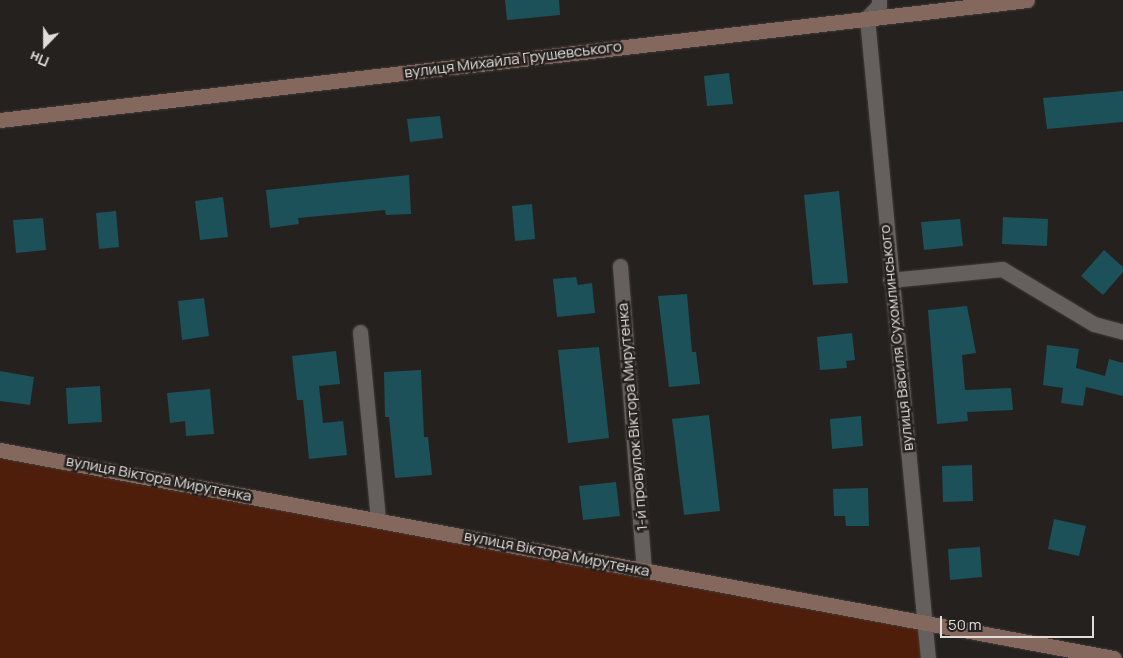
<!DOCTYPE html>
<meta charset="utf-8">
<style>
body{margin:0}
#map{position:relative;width:1123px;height:658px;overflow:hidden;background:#25211f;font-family:Manrope,sans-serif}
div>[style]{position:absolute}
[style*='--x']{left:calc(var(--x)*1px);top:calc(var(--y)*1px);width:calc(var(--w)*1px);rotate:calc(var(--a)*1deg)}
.green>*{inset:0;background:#4e1e0a}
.building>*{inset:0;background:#1c5159}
.roads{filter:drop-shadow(0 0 1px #403d3b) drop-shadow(0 0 1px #403d3b)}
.street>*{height:15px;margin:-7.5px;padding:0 7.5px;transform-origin:7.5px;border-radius:7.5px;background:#655f5d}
.secondary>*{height:15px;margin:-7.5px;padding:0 7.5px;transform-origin:7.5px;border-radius:7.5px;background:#84685d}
span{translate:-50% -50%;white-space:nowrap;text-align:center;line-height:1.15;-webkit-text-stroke:5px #25211f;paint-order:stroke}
.street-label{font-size:15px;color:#e0dddb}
.north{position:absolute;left:20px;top:20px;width:50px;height:50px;-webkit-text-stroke:4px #25211f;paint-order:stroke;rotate:202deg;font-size:14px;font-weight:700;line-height:20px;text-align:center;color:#e0dddb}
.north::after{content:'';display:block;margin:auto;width:18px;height:22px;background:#e0dddb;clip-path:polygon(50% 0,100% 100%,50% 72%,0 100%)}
.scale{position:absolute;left:940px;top:616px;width:154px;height:22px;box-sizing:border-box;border:2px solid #e0dddb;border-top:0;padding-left:6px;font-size:15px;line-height:18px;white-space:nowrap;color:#e0dddb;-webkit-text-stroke:4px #25211f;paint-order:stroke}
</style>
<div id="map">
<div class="green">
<i style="clip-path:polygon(0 458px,920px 621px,923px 658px,0 658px)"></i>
</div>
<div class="building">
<i style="clip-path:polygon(505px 0,559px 0,560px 15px,507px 20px)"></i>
<i style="clip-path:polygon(729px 73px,733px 104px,707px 106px,704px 76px)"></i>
<i style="clip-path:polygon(1123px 91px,1123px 122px,1047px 129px,1043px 98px)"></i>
<i style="clip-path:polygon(440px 116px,443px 138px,410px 142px,407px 119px)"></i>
<i style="clip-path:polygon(409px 175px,411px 214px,386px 215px,385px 210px,298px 218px,299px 224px,270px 228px,266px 190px)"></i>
<i style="clip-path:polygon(839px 191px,848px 283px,813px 285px,804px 195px)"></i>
<i style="clip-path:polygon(223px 197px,228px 237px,200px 240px,195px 201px)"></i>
<i style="clip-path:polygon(532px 204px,535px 239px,515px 241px,512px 206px)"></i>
<i style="clip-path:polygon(116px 211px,119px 247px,99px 249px,96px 213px)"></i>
<i style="clip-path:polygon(1003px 217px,1048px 219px,1047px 246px,1002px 244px)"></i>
<i style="clip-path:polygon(43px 218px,46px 250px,16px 253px,13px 220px)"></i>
<i style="clip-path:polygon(960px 219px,963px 246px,924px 250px,921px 222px)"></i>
<i style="clip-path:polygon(1104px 250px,1123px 267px,1123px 272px,1103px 295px,1081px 276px)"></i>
<i style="clip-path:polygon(576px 277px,578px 285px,592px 283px,595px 313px,557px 317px,553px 279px)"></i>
<i style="clip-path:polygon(687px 294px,692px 352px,696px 352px,700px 384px,669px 387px,658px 296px)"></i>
<i style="clip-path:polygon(204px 298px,209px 336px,182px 340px,178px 301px)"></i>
<i style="clip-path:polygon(967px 306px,976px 353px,962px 355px,965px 390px,1011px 388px,1013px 410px,967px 412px,968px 421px,937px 424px,928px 310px)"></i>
<i style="clip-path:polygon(852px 333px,855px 360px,846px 361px,847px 368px,820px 370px,817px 337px)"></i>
<i style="clip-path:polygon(1047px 345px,1079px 349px,1076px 368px,1105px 376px,1109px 359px,1123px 363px,1123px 396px,1086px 387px,1083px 406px,1061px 403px,1063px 388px,1043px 385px)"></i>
<i style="clip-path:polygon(599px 347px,609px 438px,568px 443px,558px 350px)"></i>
<i style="clip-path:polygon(336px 351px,340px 384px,319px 386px,323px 423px,343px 421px,347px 455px,309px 459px,303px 400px,297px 400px,292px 356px)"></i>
<i style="clip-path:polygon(421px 370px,424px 437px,428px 437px,432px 475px,395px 478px,389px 417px,385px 417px,384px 372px)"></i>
<i style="clip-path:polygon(0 371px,34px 377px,30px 405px,0 401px)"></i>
<i style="clip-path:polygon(100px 386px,102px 422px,68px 424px,66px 388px)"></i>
<i style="clip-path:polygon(210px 389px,214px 434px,186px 436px,185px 421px,170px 423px,167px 393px)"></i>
<i style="clip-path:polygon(709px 415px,720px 511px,684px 515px,672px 419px)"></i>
<i style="clip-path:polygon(861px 416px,863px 446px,832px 449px,830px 419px)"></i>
<i style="clip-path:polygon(972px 465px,973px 501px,943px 502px,942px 466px)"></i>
<i style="clip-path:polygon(616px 482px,620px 516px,583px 520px,579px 486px)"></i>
<i style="clip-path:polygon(868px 488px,869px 526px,846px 526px,845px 516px,834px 516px,833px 489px)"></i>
<i style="clip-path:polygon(1054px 519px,1086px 526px,1079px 556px,1048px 549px)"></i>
<i style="clip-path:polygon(980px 547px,982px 577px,950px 580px,948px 549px)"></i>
</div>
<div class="roads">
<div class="street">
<i style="--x:879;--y:0;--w:5;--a:90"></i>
<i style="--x:879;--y:5;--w:18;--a:133"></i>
<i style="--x:867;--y:18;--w:643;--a:84.56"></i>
<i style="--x:620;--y:266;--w:304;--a:85.5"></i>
<i style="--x:890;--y:280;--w:113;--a:-5.6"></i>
<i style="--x:1002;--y:269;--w:107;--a:30.9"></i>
<i style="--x:1094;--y:324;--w:30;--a:15"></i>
<i style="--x:360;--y:332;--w:188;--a:84.5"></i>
</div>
<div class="secondary">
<i style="--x:0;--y:120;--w:1034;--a:-6.66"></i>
<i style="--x:0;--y:450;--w:1133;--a:10.58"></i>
</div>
</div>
<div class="street-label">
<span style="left:513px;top:59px;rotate:-7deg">вулиця Михайла Грушевського</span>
<span style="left:896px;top:338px;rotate:-96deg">вулиця Василя Сухомлинського</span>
<span style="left:632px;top:417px;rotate:-95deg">1-й провулок Віктора Мирутенка</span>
<span style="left:159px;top:478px;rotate:11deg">вулиця Віктора Мирутенка</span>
<span style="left:557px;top:553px;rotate:11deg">вулиця Віктора Мирутенка</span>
</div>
<div class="north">Пн</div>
<div class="scale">50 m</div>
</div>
